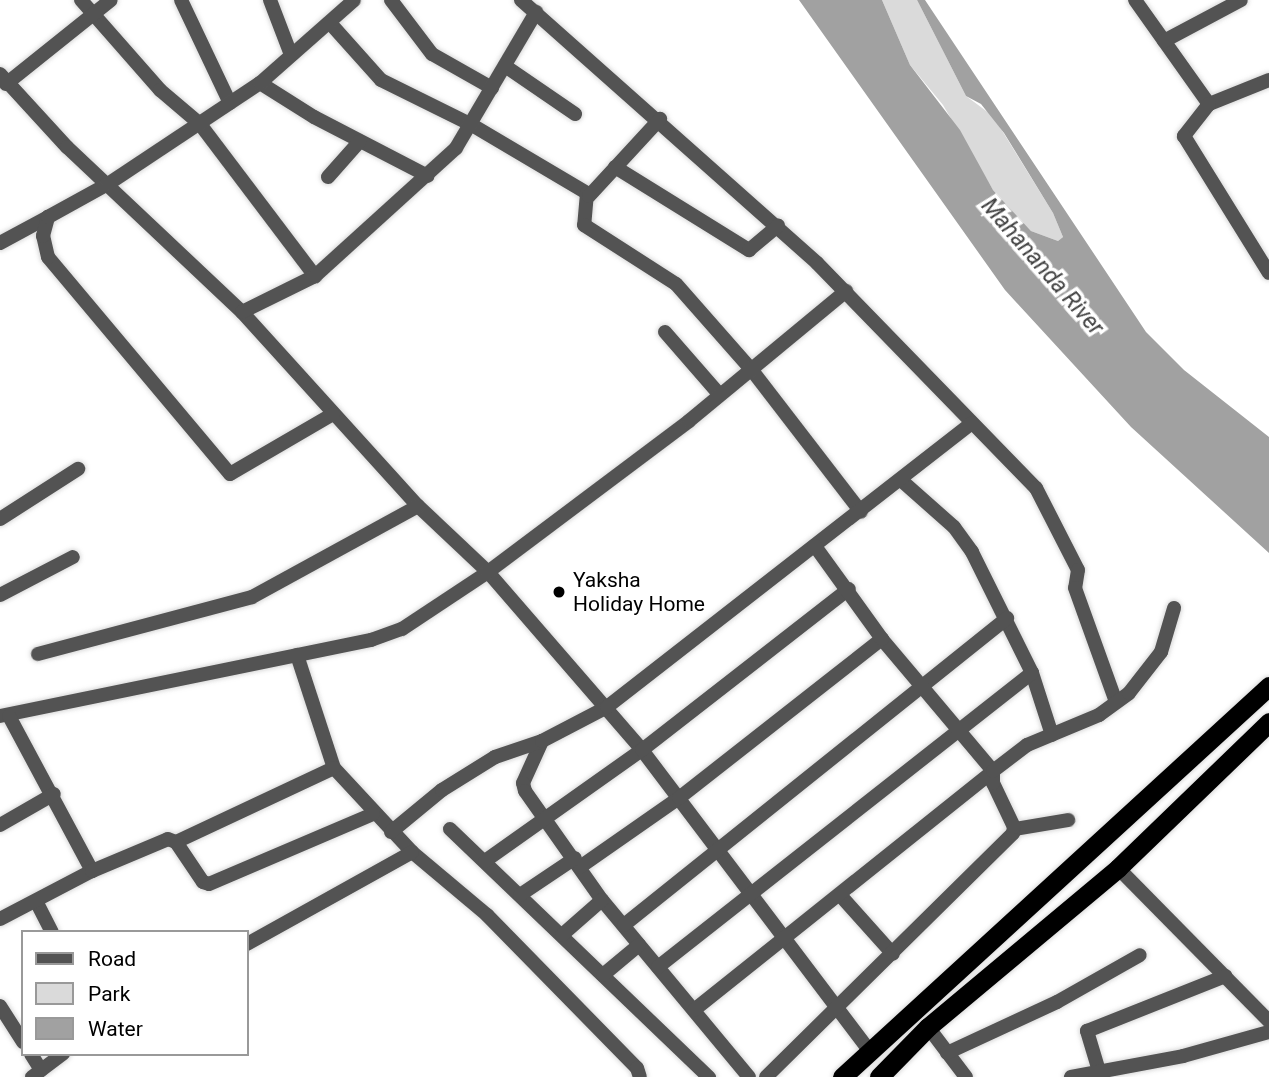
<!DOCTYPE html>
<style>
body{margin:0}
#map{position:relative;width:1269px;height:1077px;overflow:hidden;background:#fff;font-family:Roboto,sans-serif}
div>[style]{position:absolute}
[style*='--x']{left:calc(var(--x)*1px);top:calc(var(--y)*1px);width:calc(var(--w)*1px);rotate:calc(var(--a)*1deg)}
.green>*{inset:0;background:#dadada}
.water>*{inset:0;background:#a1a1a1}
.roads{filter:drop-shadow(0 0 2px #dbdbdb) drop-shadow(0 0 2px #dbdbdb)}
.minor>*{height:14px;margin:-7px;padding:0 7px;transform-origin:7px;border-radius:7px;background:#535353}
.highway>*{height:19px;margin:-9.5px;padding:0 9.5px;transform-origin:9.5px;border-radius:9.5px;background:#000}
.dots>*{width:19px;height:19px;translate:-50% -50%;box-sizing:border-box;border:4px solid #fff;border-radius:50%}
span{translate:-50% -50%;white-space:nowrap;text-align:center;line-height:1.15;-webkit-text-stroke:7px #fff;paint-order:stroke}
.poi-label{font-size:21px;color:#000}
.left{translate:0 -50%;text-align:left}
.water-label{font-size:23px;color:#424242;font-style:italic}
.legend{position:absolute;left:21px;top:930px;width:228px;height:126px;box-sizing:border-box;background:#fff;border:2px solid #999;margin:0;padding:9px 12px;list-style:none;font-size:21px;color:#000}
.legend li{display:flex;align-items:center;gap:14px;height:35px}
.legend b{width:35px;border:2px solid #999}
</style>
<div id="map">
<div class="green">
<i style="clip-path:polygon(882px 0,917px 0,966px 96px,993px 116px,1053px 213px,1063px 237px,1058px 241px,1031px 231px,993px 190px,943px 105px,910px 65px)"></i>
</div>
<div class="water">
<i style="clip-path:polygon(799px 0,882px 0,910px 65px,960px 130px,993px 190px,1031px 231px,1058px 241px,1063px 237px,1053px 213px,1004px 133px,981px 104px,966px 96px,917px 0,925px 0,1146px 332px,1184px 370px,1269px 437px,1269px 553px,1131px 427px,1005px 290px)"></i>
</div>
<div class="roads">
<div class="minor">
<i style="--x:81;--y:0;--w:120;--a:48.7"></i>
<i style="--x:160;--y:90;--w:52;--a:40.4"></i>
<i style="--x:200;--y:124;--w:191;--a:52.9"></i>
<i style="--x:181;--y:0;--w:114;--a:64.6"></i>
<i style="--x:270;--y:0;--w:59;--a:69.1"></i>
<i style="--x:391;--y:0;--w:68;--a:52.8"></i>
<i style="--x:432;--y:54;--w:69;--a:29.5"></i>
<i style="--x:521;--y:0;--w:396;--a:41.6"></i>
<i style="--x:817;--y:263;--w:314;--a:45.8"></i>
<i style="--x:1036;--y:488;--w:92;--a:62.9"></i>
<i style="--x:1078;--y:570;--w:18;--a:99"></i>
<i style="--x:1075;--y:588;--w:121;--a:70.2"></i>
<i style="--x:1135;--y:0;--w:128;--a:54.6"></i>
<i style="--x:330;--y:23;--w:76;--a:48.2"></i>
<i style="--x:381;--y:80;--w:102;--a:26.3"></i>
<i style="--x:472;--y:125;--w:134;--a:30.6"></i>
<i style="--x:587;--y:193;--w:32;--a:95"></i>
<i style="--x:584;--y:225;--w:109;--a:32.7"></i>
<i style="--x:676;--y:284;--w:113;--a:48.6"></i>
<i style="--x:751;--y:369;--w:180;--a:52.4"></i>
<i style="--x:1164;--y:41;--w:87;--a:-28"></i>
<i style="--x:505;--y:66;--w:85;--a:34.4"></i>
<i style="--x:0;--y:74;--w:99;--a:47.5"></i>
<i style="--x:67;--y:147;--w:241;--a:43.3"></i>
<i style="--x:242;--y:312;--w:262;--a:47.8"></i>
<i style="--x:418;--y:506;--w:96;--a:43.3"></i>
<i style="--x:488;--y:572;--w:235;--a:49.1"></i>
<i style="--x:642;--y:750;--w:378;--a:52.9"></i>
<i style="--x:1269;--y:80;--w:65;--a:158.2"></i>
<i style="--x:1209;--y:104;--w:41;--a:128"></i>
<i style="--x:1184;--y:136;--w:161;--a:58.2"></i>
<i style="--x:260;--y:83;--w:64;--a:32.2"></i>
<i style="--x:314;--y:117;--w:128;--a:27.4"></i>
<i style="--x:6;--y:84;--w:134;--a:-38.7"></i>
<i style="--x:615;--y:167;--w:158;--a:31.8"></i>
<i style="--x:749;--y:250;--w:38;--a:-40"></i>
<i style="--x:328;--y:177;--w:47;--a:-48.5"></i>
<i style="--x:589;--y:196;--w:105;--a:-47.3"></i>
<i style="--x:0;--y:243;--w:55;--a:-28.4"></i>
<i style="--x:242;--y:312;--w:81;--a:-26.3"></i>
<i style="--x:315;--y:276;--w:190;--a:-42.2"></i>
<i style="--x:456;--y:148;--w:158;--a:-59.5"></i>
<i style="--x:665;--y:332;--w:82;--a:48.9"></i>
<i style="--x:333;--y:414;--w:119;--a:149.8"></i>
<i style="--x:230;--y:474;--w:283;--a:-130"></i>
<i style="--x:48;--y:257;--w:22;--a:-103"></i>
<i style="--x:43;--y:236;--w:20;--a:-75"></i>
<i style="--x:48;--y:217;--w:68;--a:-28.8"></i>
<i style="--x:108;--y:184;--w:182;--a:-33.6"></i>
<i style="--x:260;--y:83;--w:125;--a:-41.4"></i>
<i style="--x:902;--y:481;--w:69;--a:41.5"></i>
<i style="--x:954;--y:527;--w:31;--a:54"></i>
<i style="--x:972;--y:552;--w:135;--a:63.6"></i>
<i style="--x:1032;--y:673;--w:65;--a:72.1"></i>
<i style="--x:0;--y:519;--w:93;--a:-32.7"></i>
<i style="--x:0;--y:595;--w:82;--a:-27.5"></i>
<i style="--x:38;--y:654;--w:221;--a:-14.9"></i>
<i style="--x:252;--y:597;--w:189;--a:-28.7"></i>
<i style="--x:297;--y:655;--w:119;--a:71.9"></i>
<i style="--x:334;--y:768;--w:115;--a:47.1"></i>
<i style="--x:412;--y:852;--w:98;--a:40"></i>
<i style="--x:487;--y:915;--w:214;--a:45.6"></i>
<i style="--x:637;--y:1068;--w:9;--a:72"></i>
<i style="--x:0;--y:716;--w:379;--a:-11.6"></i>
<i style="--x:371;--y:640;--w:33;--a:-20"></i>
<i style="--x:402;--y:629;--w:103;--a:-33.5"></i>
<i style="--x:488;--y:572;--w:251;--a:-36.9"></i>
<i style="--x:689;--y:421;--w:204;--a:-39.6"></i>
<i style="--x:9;--y:716;--w:176;--a:61.8"></i>
<i style="--x:542;--y:741;--w:46;--a:114.3"></i>
<i style="--x:523;--y:783;--w:8;--a:76"></i>
<i style="--x:525;--y:791;--w:133;--a:54.8"></i>
<i style="--x:602;--y:900;--w:230;--a:50.3"></i>
<i style="--x:0;--y:825;--w:62;--a:-29.9"></i>
<i style="--x:450;--y:829;--w:359;--a:43.8"></i>
<i style="--x:1015;--y:829;--w:54;--a:-9.6"></i>
<i style="--x:391;--y:832;--w:66;--a:-39.5"></i>
<i style="--x:442;--y:790;--w:62;--a:-31.9"></i>
<i style="--x:495;--y:757;--w:50;--a:-18.8"></i>
<i style="--x:542;--y:741;--w:73;--a:-27.6"></i>
<i style="--x:607;--y:707;--w:462;--a:-37.9"></i>
<i style="--x:176;--y:842;--w:174;--a:-25.1"></i>
<i style="--x:485;--y:861;--w:192;--a:-35.3"></i>
<i style="--x:642;--y:750;--w:262;--a:-37.9"></i>
<i style="--x:580;--y:867;--w:121;--a:-34.9"></i>
<i style="--x:679;--y:798;--w:258;--a:-38.1"></i>
<i style="--x:1118;--y:868;--w:215;--a:45.4"></i>
<i style="--x:520;--y:895;--w:66;--a:-33.9"></i>
<i style="--x:840;--y:895;--w:79;--a:48.1"></i>
<i style="--x:36;--y:901;--w:35;--a:63"></i>
<i style="--x:0;--y:919;--w:104;--a:-27.6"></i>
<i style="--x:92;--y:871;--w:82;--a:-22.8"></i>
<i style="--x:168;--y:839;--w:9;--a:21"></i>
<i style="--x:176;--y:842;--w:48;--a:56"></i>
<i style="--x:203;--y:882;--w:6;--a:18"></i>
<i style="--x:209;--y:884;--w:178;--a:-23.1"></i>
<i style="--x:624;--y:925;--w:491;--a:-38.7"></i>
<i style="--x:562;--y:935;--w:53;--a:-41.2"></i>
<i style="--x:247;--y:944;--w:189;--a:-29.1"></i>
<i style="--x:658;--y:967;--w:476;--a:-38.2"></i>
<i style="--x:603;--y:975;--w:47;--a:-39.8"></i>
<i style="--x:0;--y:1006;--w:43;--a:57.4"></i>
<i style="--x:694;--y:1010;--w:383;--a:-38.6"></i>
<i style="--x:993;--y:771;--w:172;--a:-130.1"></i>
<i style="--x:882;--y:639;--w:115;--a:-125.8"></i>
<i style="--x:928;--y:1027;--w:63;--a:52.8"></i>
<i style="--x:947;--y:1053;--w:121;--a:-24.9"></i>
<i style="--x:1057;--y:1002;--w:95;--a:-29.5"></i>
<i style="--x:31;--y:1054;--w:19;--a:58"></i>
<i style="--x:1099;--y:1071;--w:42;--a:-106.7"></i>
<i style="--x:1087;--y:1031;--w:149;--a:-21.7"></i>
<i style="--x:32;--y:1077;--w:39;--a:-37"></i>
<i style="--x:766;--y:1077;--w:347;--a:-44.6"></i>
<i style="--x:1013;--y:833;--w:6;--a:-81"></i>
<i style="--x:1014;--y:827;--w:49;--a:-115.5"></i>
<i style="--x:993;--y:783;--w:12;--a:-90"></i>
<i style="--x:993;--y:771;--w:43;--a:-37.4"></i>
<i style="--x:1027;--y:745;--w:78;--a:-22.6"></i>
<i style="--x:1099;--y:715;--w:37;--a:-36"></i>
<i style="--x:1129;--y:693;--w:52;--a:-52"></i>
<i style="--x:1161;--y:652;--w:46;--a:-73.5"></i>
<i style="--x:1071;--y:1077;--w:114;--a:-10.6"></i>
<i style="--x:1183;--y:1056;--w:89;--a:-15.6"></i>
</div>
<div class="highway">
<i style="--x:842;--y:1077;--w:579;--a:-42.48"></i>
<i style="--x:879;--y:1077;--w:70;--a:-45.6"></i>
<i style="--x:928;--y:1027;--w:248;--a:-39.9"></i>
<i style="--x:1118;--y:868;--w:210;--a:-44"></i>
</div>
</div>
<div class="dots">
<i style="left:559px;top:592px;background:#000"></i>
</div>
<div class="poi-label">
<span class="left" style="left:573px;top:592px">Yaksha<br>Holiday Home</span>
</div>
<div class="water-label">
<span style="left:1042px;top:267px;rotate:49deg">Mahananda River</span>
</div>
<ul class="legend">
<li><b style="height:9px;background:#535353"></b>Road</li>
<li><b style="height:19px;background:#dadada"></b>Park</li>
<li><b style="height:19px;background:#a1a1a1"></b>Water</li>
</ul>
</div>
